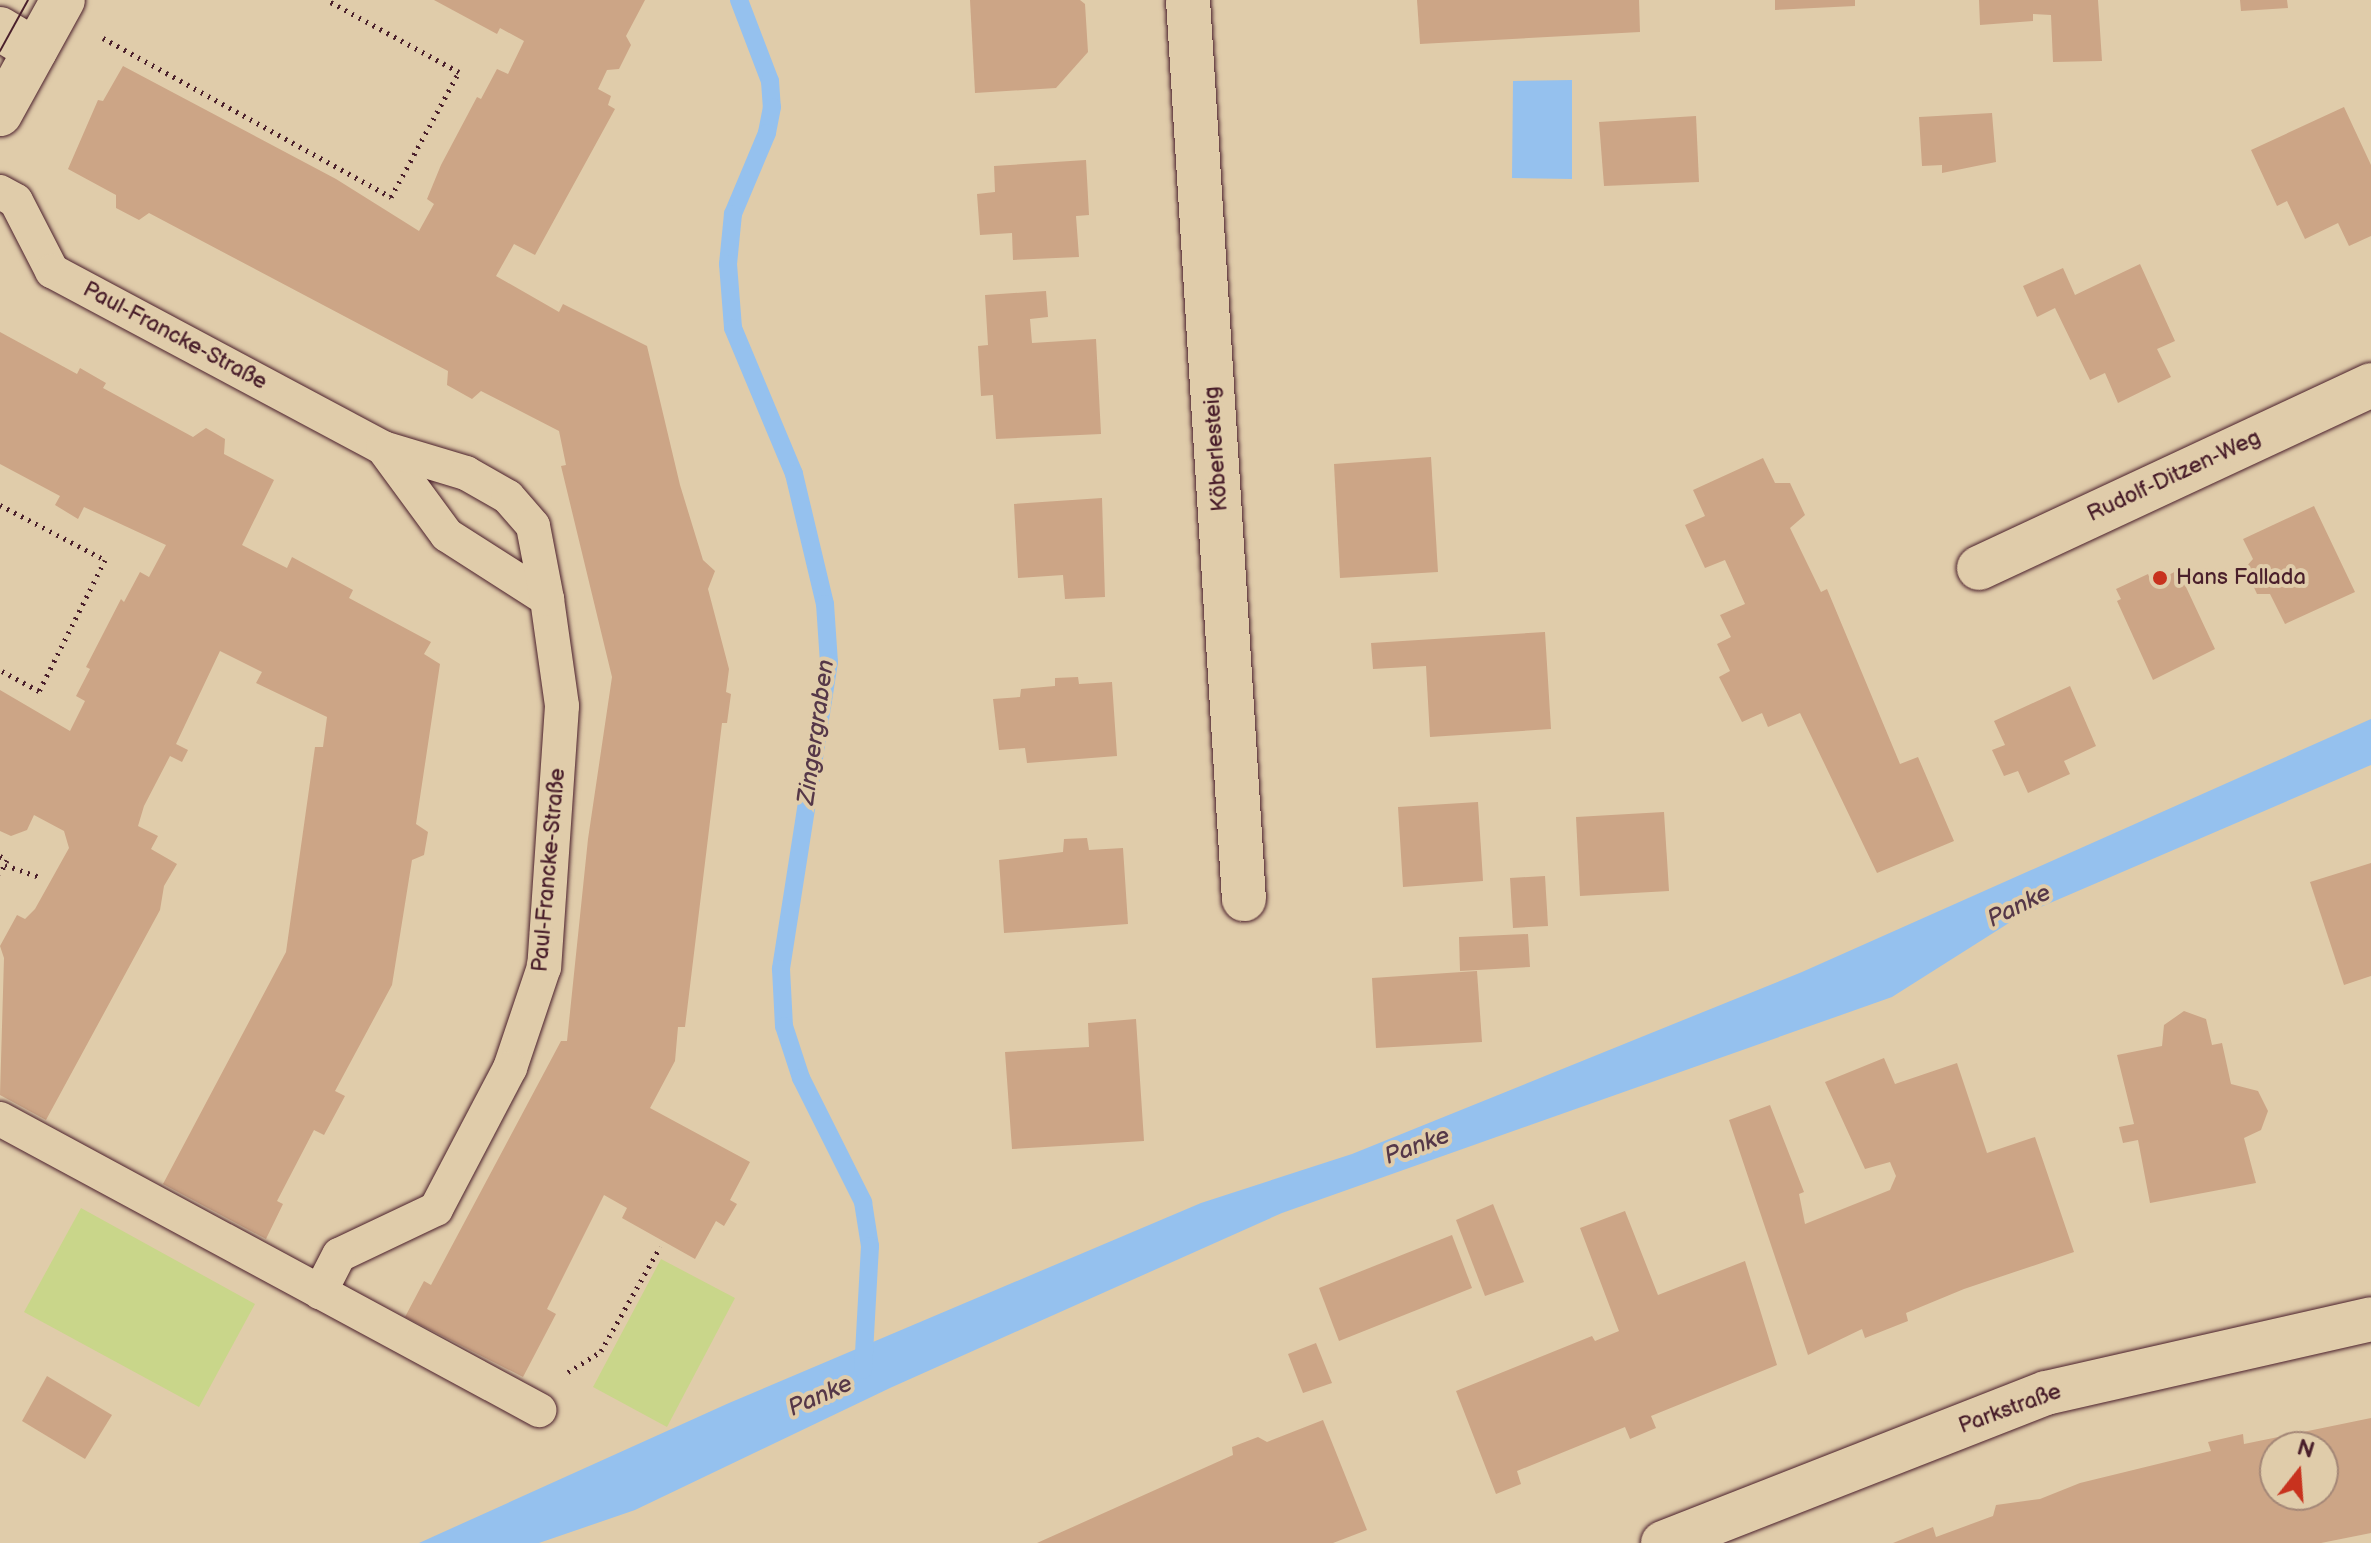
<!DOCTYPE html>
<meta charset="utf-8">
<style>
body{margin:0}
#map{position:relative;width:2371px;height:1543px;overflow:hidden;background:#e0ccaa;font-family:"Balsamiq Sans",sans-serif}
div>[style]{position:absolute}
[style*='--x']{left:calc(var(--x)*1px);top:calc(var(--y)*1px);width:calc(var(--w)*1px);rotate:calc(var(--a)*1deg)}
.green>*{inset:0;background:#c9d68a}
.water>*{inset:0;background:#95c1ee}
.stream>*{height:18px;margin:-9px;padding:0 9px;transform-origin:9px;border-radius:9px;background:#95c1ee}
.building>*{inset:0;background:#cca586}
.path>*{height:5px;margin-top:-2.5px;transform-origin:0;background:repeating-linear-gradient(90deg,#4a1f2b 0 2px,transparent 0 8px)}
.roads{filter:drop-shadow(0 0 2px #4a1f2b) drop-shadow(0 0 2px #4a1f2b)}
.lane>*{height:34px;margin:-17px;padding:0 17px;transform-origin:17px;border-radius:17px;background:#e0ccaa}
.street>*{height:44px;margin:-22px;padding:0 22px;transform-origin:22px;border-radius:22px;background:#e0ccaa}
.primary>*{height:44px;margin:-22px;padding:0 22px;transform-origin:22px;border-radius:22px;background:#e0ccaa}
.tram>*{height:2px;margin:-1px;padding:0 1px;transform-origin:1px;border-radius:1px;background:#4a1f2b}
.dots>*{width:22px;height:22px;translate:-50% -50%;box-sizing:border-box;border:4px solid #e0ccaa;border-radius:50%}
span{translate:-50% -50%;white-space:nowrap;text-align:center;line-height:1.15;-webkit-text-stroke:8px #e0ccaa;paint-order:stroke}
.street-label{font-size:22px;color:#4a1f2b}
.poi-label{font-size:22px;color:#4a1f2b}
.left{translate:0 -50%;text-align:left}
.water-label{font-size:24px;color:#553748;font-style:italic}
.north{position:absolute;left:2259px;top:1431px;width:80px;height:80px;box-sizing:border-box;background:#e0ccaa;border:2px solid #a48777;border-radius:50%;rotate:17deg;font-size:22px;font-weight:700;line-height:32px;text-align:center;color:#4a1f2b}
.north::after{content:'';display:block;margin:auto;width:28px;height:36px;background:#c8321e;clip-path:polygon(50% 0,100% 100%,50% 72%,0 100%)}
</style>
<div id="map">
<div class="green">
<i style="clip-path:polygon(81px 1208px,255px 1304px,199px 1407px,24px 1312px)"></i>
<i style="clip-path:polygon(661px 1259px,735px 1298px,667px 1427px,593px 1387px)"></i>
</div>
<div class="water">
<i style="clip-path:polygon(1572px 80px,1572px 179px,1512px 178px,1513px 81px)"></i>
<i style="clip-path:polygon(2371px 719px,2371px 765px,2020px 916px,1892px 997px,1282px 1213px,890px 1388px,635px 1510px,539px 1543px,419px 1543px,729px 1403px,1201px 1203px,1352px 1154px,1802px 972px)"></i>
</div>
<div class="stream">
<i style="--x:739;--y:0;--w:87;--a:69.1"></i>
<i style="--x:770;--y:81;--w:26;--a:86"></i>
<i style="--x:772;--y:107;--w:26;--a:101"></i>
<i style="--x:767;--y:133;--w:88;--a:112.8"></i>
<i style="--x:733;--y:214;--w:50;--a:95.7"></i>
<i style="--x:728;--y:264;--w:64;--a:85.5"></i>
<i style="--x:733;--y:328;--w:158;--a:67.3"></i>
<i style="--x:794;--y:474;--w:134;--a:76.6"></i>
<i style="--x:825;--y:604;--w:58;--a:86.1"></i>
<i style="--x:829;--y:662;--w:311;--a:98.9"></i>
<i style="--x:781;--y:969;--w:57;--a:87"></i>
<i style="--x:784;--y:1026;--w:55;--a:71.9"></i>
<i style="--x:801;--y:1078;--w:139;--a:63.4"></i>
<i style="--x:863;--y:1202;--w:45;--a:81"></i>
<i style="--x:870;--y:1246;--w:124;--a:93.2"></i>
</div>
<div class="building">
<i style="clip-path:polygon(434px 0,645px 0,626px 36px,631px 45px,619px 69px,607px 70px,598px 89px,611px 96px,608px 105px,615px 109px,535px 255px,514px 244px,496px 276px,559px 312px,563px 304px,647px 346px,680px 485px,703px 560px,715px 571px,708px 589px,729px 669px,726px 692px,731px 694px,727px 723px,722px 723px,685px 1027px,678px 1027px,675px 1061px,650px 1108px,750px 1162px,730px 1200px,737px 1204px,724px 1226px,716px 1221px,695px 1259px,622px 1218px,627px 1208px,604px 1195px,547px 1309px,556px 1314px,523px 1377px,405px 1317px,424px 1281px,431px 1285px,561px 1041px,567px 1041px,588px 839px,612px 677px,561px 466px,566px 465px,559px 431px,481px 391px,472px 399px,447px 385px,448px 371px,149px 213px,139px 220px,116px 208px,116px 195px,68px 169px,98px 100px,103px 101px,123px 66px,336px 179px,419px 231px,434px 204px,427px 199px,441px 165px,477px 97px,481px 99px,497px 69px,508px 74px,524px 41px,500px 28px,497px 34px)"></i>
<i style="clip-path:polygon(970px 0,1080px 0,1085px 4px,1088px 52px,1056px 88px,975px 93px)"></i>
<i style="clip-path:polygon(1417px 0,1639px 0,1640px 32px,1420px 44px)"></i>
<i style="clip-path:polygon(1775px 0,1855px 0,1855px 6px,1775px 10px)"></i>
<i style="clip-path:polygon(1979px 0,2098px 0,2102px 61px,2053px 62px,2051px 15px,2033px 14px,2033px 21px,1980px 25px)"></i>
<i style="clip-path:polygon(2240px 0,2287px 0,2288px 8px,2241px 11px)"></i>
<i style="clip-path:polygon(2344px 107px,2371px 165px,2371px 236px,2349px 246px,2338px 223px,2305px 239px,2287px 201px,2277px 206px,2251px 150px)"></i>
<i style="clip-path:polygon(1992px 113px,1996px 162px,1942px 173px,1942px 165px,1922px 166px,1919px 117px)"></i>
<i style="clip-path:polygon(1696px 116px,1699px 182px,1604px 186px,1599px 122px)"></i>
<i style="clip-path:polygon(1086px 160px,1089px 215px,1076px 216px,1079px 257px,1013px 260px,1012px 233px,980px 235px,977px 194px,995px 192px,994px 166px)"></i>
<i style="clip-path:polygon(2140px 264px,2175px 341px,2157px 349px,2171px 377px,2118px 403px,2105px 373px,2090px 380px,2055px 308px,2037px 317px,2023px 286px,2063px 268px,2075px 295px)"></i>
<i style="clip-path:polygon(1046px 291px,1048px 317px,1030px 319px,1032px 343px,1096px 339px,1101px 434px,996px 439px,993px 395px,981px 396px,978px 346px,988px 345px,985px 295px)"></i>
<i style="clip-path:polygon(0 332px,77px 374px,80px 368px,106px 383px,103px 388px,193px 437px,206px 428px,225px 439px,224px 454px,274px 480px,242px 545px,287px 568px,292px 557px,353px 590px,349px 598px,431px 642px,424px 654px,440px 664px,416px 824px,428px 832px,424px 855px,412px 860px,392px 985px,335px 1091px,345px 1096px,324px 1135px,314px 1130px,277px 1201px,283px 1204px,266px 1239px,163px 1184px,286px 952px,315px 747px,323px 747px,327px 717px,256px 683px,262px 672px,220px 651px,176px 744px,188px 750px,182px 762px,170px 756px,144px 806px,138px 826px,158px 836px,151px 849px,177px 864px,164px 886px,160px 910px,46px 1120px,0 1095px,4px 958px,0 946px,17px 915px,25px 919px,35px 909px,69px 848px,64px 831px,34px 815px,27px 830px,11px 836px,0 831px,0 690px,70px 731px,85px 701px,76px 696px,90px 669px,86px 667px,121px 599px,124px 602px,140px 572px,149px 577px,166px 545px,84px 507px,78px 519px,55px 505px,60px 496px,0 464px)"></i>
<i style="clip-path:polygon(1431px 457px,1438px 572px,1340px 578px,1334px 464px)"></i>
<i style="clip-path:polygon(1763px 458px,1775px 483px,1790px 483px,1805px 515px,1790px 528px,1821px 592px,1827px 589px,1900px 764px,1918px 757px,1954px 841px,1877px 873px,1800px 713px,1768px 727px,1762px 713px,1742px 722px,1719px 677px,1730px 671px,1717px 644px,1731px 637px,1720px 615px,1745px 604px,1725px 560px,1705px 568px,1685px 525px,1705px 516px,1693px 490px)"></i>
<i style="clip-path:polygon(1102px 498px,1105px 597px,1065px 599px,1063px 575px,1018px 578px,1014px 504px)"></i>
<i style="clip-path:polygon(2314px 506px,2355px 592px,2285px 624px,2270px 594px,2257px 594px,2245px 568px,2253px 559px,2243px 539px)"></i>
<i style="clip-path:polygon(2178px 570px,2215px 649px,2153px 680px,2117px 601px,2121px 599px,2116px 589px,2148px 574px,2152px 584px)"></i>
<i style="clip-path:polygon(1545px 632px,1551px 729px,1430px 737px,1426px 666px,1373px 669px,1371px 643px)"></i>
<i style="clip-path:polygon(1078px 677px,1079px 684px,1112px 682px,1117px 756px,1027px 763px,1025px 748px,999px 750px,993px 699px,1020px 697px,1021px 689px,1055px 686px,1055px 678px)"></i>
<i style="clip-path:polygon(2070px 686px,2096px 746px,2064px 761px,2070px 774px,2028px 793px,2018px 771px,2004px 776px,1992px 750px,2005px 745px,1994px 721px)"></i>
<i style="clip-path:polygon(1478px 802px,1483px 881px,1403px 887px,1398px 807px)"></i>
<i style="clip-path:polygon(1664px 812px,1669px 891px,1580px 896px,1576px 817px)"></i>
<i style="clip-path:polygon(1087px 838px,1089px 850px,1123px 848px,1128px 924px,1004px 933px,999px 860px,1063px 852px,1064px 839px)"></i>
<i style="clip-path:polygon(2371px 863px,2371px 976px,2344px 985px,2310px 882px)"></i>
<i style="clip-path:polygon(1545px 876px,1548px 926px,1513px 928px,1510px 878px)"></i>
<i style="clip-path:polygon(1528px 934px,1530px 967px,1460px 971px,1459px 937px)"></i>
<i style="clip-path:polygon(1477px 971px,1482px 1042px,1376px 1048px,1372px 978px)"></i>
<i style="clip-path:polygon(2184px 1011px,2206px 1019px,2212px 1045px,2222px 1043px,2231px 1084px,2258px 1091px,2268px 1111px,2261px 1130px,2244px 1138px,2256px 1183px,2150px 1203px,2138px 1140px,2123px 1143px,2119px 1127px,2134px 1124px,2117px 1055px,2162px 1046px,2164px 1025px)"></i>
<i style="clip-path:polygon(1136px 1019px,1144px 1141px,1012px 1149px,1005px 1052px,1089px 1047px,1088px 1023px)"></i>
<i style="clip-path:polygon(1884px 1058px,1895px 1084px,1957px 1063px,1987px 1153px,2035px 1137px,2074px 1252px,1964px 1289px,1906px 1313px,1908px 1321px,1865px 1338px,1862px 1329px,1808px 1355px,1729px 1120px,1770px 1105px,1804px 1192px,1799px 1194px,1805px 1224px,1890px 1190px,1896px 1176px,1890px 1162px,1865px 1169px,1825px 1082px)"></i>
<i style="clip-path:polygon(1493px 1204px,1524px 1282px,1485px 1296px,1456px 1220px)"></i>
<i style="clip-path:polygon(1625px 1211px,1658px 1295px,1745px 1261px,1777px 1365px,1651px 1416px,1656px 1428px,1630px 1439px,1625px 1427px,1517px 1471px,1521px 1484px,1496px 1494px,1456px 1391px,1592px 1336px,1595px 1341px,1619px 1331px,1580px 1228px)"></i>
<i style="clip-path:polygon(1452px 1235px,1472px 1288px,1339px 1341px,1319px 1288px)"></i>
<i style="clip-path:polygon(1316px 1343px,1332px 1383px,1303px 1393px,1288px 1354px)"></i>
<i style="clip-path:polygon(47px 1376px,112px 1415px,85px 1459px,22px 1421px)"></i>
<i style="clip-path:polygon(evenodd,2371px 1418px,2371px 1533px,2321px 1543px,1893px 1543px,1933px 1527px,1936px 1537px,1993px 1516px,1996px 1505px,2040px 1499px,2080px 1483px,2211px 1451px,2208px 1442px,2243px 1434px,2244px 1444px,2371px 1418px,2275px 1447px,2323px 1447px,2323px 1495px,2275px 1495px,2275px 1447px)"></i>
<i style="clip-path:polygon(1323px 1420px,1367px 1530px,1333px 1543px,1037px 1543px,1233px 1455px,1232px 1447px,1258px 1437px,1267px 1442px)"></i>
</div>
<div class="path">
<i style="--x:103;--y:38;--w:329;--a:28.9"></i>
<i style="--x:391;--y:197;--w:142;--a:-61.5"></i>
<i style="--x:459;--y:72;--w:150;--a:-151.4"></i>
<i style="--x:0;--y:505;--w:119;--a:27.6"></i>
<i style="--x:105;--y:560;--w:147;--a:116.7"></i>
<i style="--x:39;--y:691;--w:44;--a:-151.7"></i>
<i style="--x:0;--y:856;--w:8;--a:30"></i>
<i style="--x:7;--y:860;--w:16;--a:117"></i>
<i style="--x:5;--y:865;--w:37;--a:19"></i>
<i style="--x:568;--y:1372;--w:39;--a:-32"></i>
<i style="--x:601;--y:1351;--w:120;--a:-60.4"></i>
</div>
<div class="roads">
<div class="lane">
<i style="--x:0;--y:192;--w:18;--a:29"></i>
<i style="--x:16;--y:201;--w:79;--a:62.8"></i>
<i style="--x:52;--y:271;--w:375;--a:28.1"></i>
<i style="--x:383;--y:448;--w:108;--a:53.7"></i>
<i style="--x:447;--y:535;--w:119;--a:32.6"></i>
<i style="--x:547;--y:599;--w:108;--a:82"></i>
<i style="--x:562;--y:706;--w:262;--a:93.9"></i>
<i style="--x:544;--y:967;--w:107;--a:108.6"></i>
<i style="--x:510;--y:1068;--w:159;--a:117.7"></i>
<i style="--x:436;--y:1209;--w:107;--a:154.6"></i>
<i style="--x:339;--y:1255;--w:42;--a:117.2"></i>
<i style="--x:383;--y:448;--w:87;--a:16.8"></i>
<i style="--x:466;--y:473;--w:48;--a:29.7"></i>
<i style="--x:508;--y:497;--w:38;--a:49"></i>
<i style="--x:533;--y:526;--w:74;--a:79.1"></i>
<i style="--x:0;--y:1119;--w:613;--a:28.36"></i>
</div>
<div class="street">
<i style="--x:1188;--y:0;--w:901;--a:86.44"></i>
<i style="--x:0;--y:29;--w:41;--a:31"></i>
<i style="--x:1979;--y:568;--w:433;--a:-25"></i>
<i style="--x:1663;--y:1543;--w:411;--a:-21.4"></i>
<i style="--x:2046;--y:1393;--w:333;--a:-12.8"></i>
</div>
<div class="primary">
<i style="--x:0;--y:114;--w:130;--a:-61.1"></i>
</div>
</div>
<div class="tram">
<i style="--x:0;--y:51;--w:58;--a:-61.2"></i>
</div>
<div class="dots">
<i style="left:2160px;top:578px;background:#c8321e"></i>
</div>
<div class="street-label">
<span style="left:175px;top:336px;rotate:28deg">Paul-Francke-Straße</span>
<span style="left:1216px;top:449px;rotate:-94deg">Köberlesteig</span>
<span style="left:2174px;top:476px;rotate:-25deg">Rudolf-Ditzen-Weg</span>
<span style="left:549px;top:870px;rotate:-85deg">Paul-Francke-Straße</span>
<span style="left:2010px;top:1409px;rotate:-20deg">Parkstraße</span>
</div>
<div class="poi-label">
<span class="left" style="left:2176px;top:578px">Hans Fallada</span>
</div>
<div class="water-label">
<span style="left:816px;top:732px;rotate:-82deg">Zingergraben</span>
<span style="left:2019px;top:906px;rotate:-26deg">Panke</span>
<span style="left:1417px;top:1146px;rotate:-20deg">Panke</span>
<span style="left:820px;top:1396px;rotate:-24deg">Panke</span>
</div>
<div class="north">N</div>
</div>
